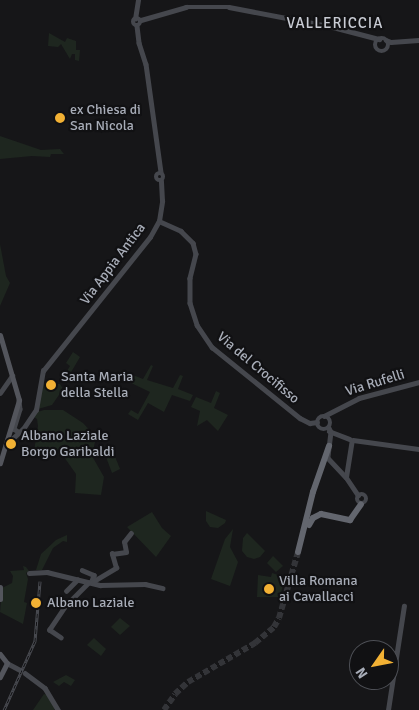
<!DOCTYPE html>
<style>
body{margin:0}
#map{position:relative;width:419px;height:710px;overflow:hidden;background:#161618;font-family:Signika,sans-serif}
div>[style]{position:absolute}
[style*='--x']{left:calc(var(--x)*1px);top:calc(var(--y)*1px);width:calc(var(--w)*1px);rotate:calc(var(--a)*1deg)}
.green>*{inset:0;background:#1e261f}
.highway-tunnel>*{height:6px;margin-top:-3px;transform-origin:0;background:repeating-linear-gradient(90deg,#333438 0 6px,transparent 0 9px)}
.secondary>*{height:4.5px;margin:-2.25px;padding:0 2.25px;transform-origin:2.25px;border-radius:2.25px;background:#45474d}
.secondary>.ring{margin:-2.25px;padding:0;box-sizing:content-box;background:none;border:4.5px solid #45474d;border-radius:50%}
.primary>*{height:5px;margin:-2.5px;padding:0 2.5px;transform-origin:2.5px;border-radius:2.5px;background:#53555c}
.highway>*{height:6px;margin:-3px;padding:0 3px;transform-origin:3px;border-radius:3px;background:#63666e}
.rail>*{height:3px;margin-top:-1.5px;transform-origin:0;background:repeating-linear-gradient(90deg,#111113 0 4px,#4a4c52 0 8px);box-sizing:border-box;border-block:1px solid #4a4c52}
.dots>*{width:14px;height:14px;translate:-50% -50%;box-sizing:border-box;border:2px solid #111113;border-radius:50%}
span{translate:-50% -50%;white-space:nowrap;text-align:center;line-height:1.15;-webkit-text-stroke:4.5px #111113;paint-order:stroke}
.poi-label{font-size:14px;color:#a8adb8}
.left{translate:0 -50%;text-align:left}
.street-label{font-size:14px;color:#a8adb8}
.neighbourhood-label{font-size:15px;color:#c9ccd4;letter-spacing:1px}
.north{position:absolute;left:349px;top:640px;width:50px;height:50px;box-sizing:border-box;background:#111113;border:1px solid #4d4f55;border-radius:50%;rotate:237deg;font-size:14px;font-weight:700;line-height:20px;text-align:center;color:#a8adb8}
.north::after{content:'';display:block;margin:auto;width:18px;height:22px;background:#f2b134;clip-path:polygon(50% 0,100% 100%,50% 72%,0 100%)}
</style>
<div id="map">
<div class="green">
<i style="clip-path:polygon(49px 33px,65px 42px,67px 38px,76px 41px,76px 50px,80px 50px,79px 61px,75px 60px,75px 54px,72px 54px,70px 59px,61px 44px,58px 47px,48px 46px)"></i>
<i style="clip-path:polygon(0 136px,41px 150px,60px 149px,64px 154px,51px 154px,50px 157px,32px 156px,0 159px)"></i>
<i style="clip-path:polygon(0 244px,6px 276px,10px 283px,0 306px)"></i>
<i style="clip-path:polygon(73px 352px,80px 357px,70px 374px,67px 371px,70px 366px,66px 363px)"></i>
<i style="clip-path:polygon(151px 365px,153px 366px,147px 380px,173px 388px,180px 375px,183px 376px,178px 389px,193px 395px,190px 401px,172px 395px,164px 412px,148px 403px,138px 420px,128px 414px,131px 410px,138px 414px,150px 392px,129px 382px,133px 375px,143px 379px)"></i>
<i style="clip-path:polygon(43px 383px,48px 385px,46px 389px,50px 392px,55px 384px,60px 384px,63px 389px,52px 405px,38px 409px)"></i>
<i style="clip-path:polygon(216px 391px,220px 393px,214px 408px,228px 415px,218px 431px,207px 420px,197px 426px,200px 411px,191px 407px,196px 397px,211px 403px)"></i>
<i style="clip-path:polygon(44px 410px,63px 410px,83px 423px,96px 437px,92px 456px,104px 477px,101px 495px,75px 493px,76px 474px,64px 457px,48px 451px,34px 451px,38px 426px,37px 419px,34px 417px,37px 412px)"></i>
<i style="clip-path:polygon(114px 454px,120px 469px,112px 473px,106px 457px)"></i>
<i style="clip-path:polygon(206px 511px,226px 520px,225px 523px,218px 528px,210px 527px,206px 521px)"></i>
<i style="clip-path:polygon(152px 512px,162px 528px,171px 536px,156px 557px,127px 527px)"></i>
<i style="clip-path:polygon(233px 529px,230px 547px,238px 562px,230px 586px,211px 579px,225px 539px)"></i>
<i style="clip-path:polygon(247px 533px,265px 551px,260px 557px,254px 559px,247px 557px,242px 551px,243px 538px)"></i>
<i style="clip-path:polygon(67px 535px,67px 542px,63px 541px,53px 548px,42px 570px,36px 570px,41px 554px,56px 540px)"></i>
<i style="clip-path:polygon(273px 556px,283px 566px,276px 572px,267px 563px)"></i>
<i style="clip-path:polygon(23px 566px,26px 567px,29px 571px,26px 573px,28px 579px,24px 602px,27px 603px,23px 624px,0 612px,2px 588px,12px 583px,13px 576px,10px 571px,24px 570px)"></i>
<i style="clip-path:polygon(272px 573px,285px 577px,280px 597px,257px 597px,258px 575px,271px 577px)"></i>
<i style="clip-path:polygon(120px 618px,130px 626px,120px 635px,111px 627px)"></i>
<i style="clip-path:polygon(94px 638px,106px 649px,101px 656px,87px 645px)"></i>
<i style="clip-path:polygon(66px 675px,75px 680px,71px 686px,64px 682px,59px 686px,53px 682px)"></i>
<i style="clip-path:polygon(44px 694px,47px 695px,55px 708px,54px 710px,33px 710px)"></i>
</div>
<div class="highway-tunnel">
<i style="--x:164;--y:710;--w:19;--a:-55"></i>
<i style="--x:175;--y:694;--w:18;--a:-43"></i>
<i style="--x:188;--y:682;--w:78;--a:-30.2"></i>
<i style="--x:255;--y:643;--w:25;--a:-40"></i>
<i style="--x:274;--y:627;--w:10;--a:-61"></i>
<i style="--x:279;--y:618;--w:69;--a:-73.9"></i>
</div>
<div class="secondary">
<i class="ring" style="left:133px;top:18px;width:3.5px;height:3.5px"></i>
<i style="--x:135;--y:19;--w:19;--a:-81"></i>
<i style="--x:141;--y:20;--w:47;--a:-16.1"></i>
<i style="--x:186;--y:7;--w:43;--a:0"></i>
<i style="--x:229;--y:7;--w:102;--a:10.8"></i>
<i style="--x:329;--y:26;--w:52;--a:14.6"></i>
<i style="--x:137;--y:26;--w:17;--a:83"></i>
<i style="--x:139;--y:43;--w:22;--a:72"></i>
<i style="--x:146;--y:64;--w:109;--a:82.1"></i>
<i class="ring" style="left:375px;top:38px;width:9.5px;height:9.5px"></i>
<i style="--x:386;--y:40;--w:5;--a:22"></i>
<i style="--x:391;--y:42;--w:28;--a:-4"></i>
<i class="ring" style="left:156px;top:173px;width:3.5px;height:3.5px"></i>
<i style="--x:159;--y:221;--w:24;--a:24"></i>
<i style="--x:181;--y:231;--w:17;--a:45"></i>
<i style="--x:193;--y:243;--w:11;--a:75"></i>
<i style="--x:196;--y:254;--w:25;--a:104"></i>
<i style="--x:190;--y:278;--w:25;--a:90"></i>
<i style="--x:190;--y:303;--w:23;--a:72"></i>
<i style="--x:197;--y:325;--w:27;--a:56"></i>
<i style="--x:212;--y:347;--w:113;--a:38.9"></i>
<i style="--x:300;--y:418;--w:11;--a:27"></i>
<i style="--x:310;--y:423;--w:7;--a:-8"></i>
<i style="--x:0;--y:393;--w:21;--a:-55"></i>
<i style="--x:19;--y:400;--w:9;--a:84"></i>
<i style="--x:20;--y:409;--w:21;--a:107"></i>
<i style="--x:14;--y:429;--w:6;--a:31"></i>
<i style="--x:324;--y:416;--w:39;--a:-27"></i>
<i style="--x:359;--y:398;--w:62;--a:-14.9"></i>
<i class="ring" style="left:317px;top:416px;width:9.5px;height:9.5px"></i>
<i style="--x:329;--y:428;--w:4;--a:63"></i>
<i style="--x:331;--y:432;--w:26;--a:97"></i>
<i style="--x:328;--y:458;--w:26;--a:47"></i>
<i style="--x:346;--y:477;--w:22;--a:56"></i>
<i style="--x:329;--y:431;--w:22;--a:21"></i>
<i style="--x:7;--y:440;--w:4;--a:0"></i>
<i style="--x:11;--y:440;--w:16;--a:-43"></i>
<i style="--x:23;--y:429;--w:23;--a:-56"></i>
<i style="--x:36;--y:410;--w:40;--a:-80"></i>
<i style="--x:43;--y:371;--w:171;--a:-51.4"></i>
<i style="--x:150;--y:237;--w:18;--a:-61"></i>
<i style="--x:159;--y:221;--w:20;--a:-81"></i>
<i style="--x:162;--y:201;--w:20;--a:-93"></i>
<i style="--x:353;--y:440;--w:67;--a:7.8"></i>
<i style="--x:346;--y:477;--w:36;--a:-81"></i>
<i class="ring" style="left:357px;top:494px;width:5.5px;height:5.5px"></i>
<i style="--x:82;--y:570;--w:13;--a:23"></i>
<i style="--x:94;--y:575;--w:6;--a:108"></i>
<i style="--x:29;--y:573;--w:18;--a:-3"></i>
<i style="--x:47;--y:572;--w:55;--a:13.8"></i>
<i style="--x:100;--y:585;--w:45;--a:-1.3"></i>
<i style="--x:145;--y:584;--w:18;--a:13"></i>
<i style="--x:94;--y:581;--w:26;--a:-31"></i>
<i style="--x:116;--y:568;--w:15;--a:-106"></i>
<i style="--x:112;--y:554;--w:14;--a:-8"></i>
<i style="--x:126;--y:552;--w:10;--a:-101"></i>
<i style="--x:124;--y:542;--w:11;--a:-52"></i>
<i style="--x:66;--y:591;--w:16;--a:-45"></i>
<i style="--x:61;--y:638;--w:14;--a:-146"></i>
<i style="--x:49;--y:630;--w:29;--a:-56"></i>
<i style="--x:65;--y:606;--w:33;--a:-45"></i>
<i style="--x:7;--y:663;--w:15;--a:28"></i>
<i style="--x:25;--y:673;--w:25;--a:37"></i>
<i style="--x:45;--y:688;--w:26;--a:59"></i>
<i style="--x:388;--y:710;--w:105;--a:-81.3"></i>
</div>
<div class="primary">
<i style="--x:0;--y:335;--w:68;--a:73.7"></i>
<i style="--x:19;--y:400;--w:66;--a:106.8"></i>
<i style="--x:0;--y:587;--w:12;--a:90"></i>
<i style="--x:0;--y:654;--w:11;--a:52"></i>
<i style="--x:7;--y:663;--w:16;--a:117"></i>
</div>
<div class="highway">
<i style="--x:309;--y:525;--w:8;--a:-60"></i>
<i style="--x:313;--y:518;--w:9;--a:-27"></i>
<i style="--x:321;--y:514;--w:30;--a:12"></i>
<i style="--x:350;--y:520;--w:19;--a:-55"></i>
<i style="--x:298;--y:552;--w:62;--a:-76"></i>
<i style="--x:313;--y:492;--w:49;--a:-70.8"></i>
</div>
<div class="rail">
<i style="--x:4;--y:710;--w:76;--a:-65.8"></i>
<i style="--x:35;--y:641;--w:60;--a:-85.2"></i>
</div>
<div class="dots">
<i style="left:60px;top:118px;background:#f2b134"></i>
<i style="left:51px;top:385px;background:#f2b134"></i>
<i style="left:11px;top:444px;background:#f2b134"></i>
<i style="left:269px;top:589px;background:#f2b134"></i>
<i style="left:36px;top:603px;background:#f2b134"></i>
</div>
<div class="poi-label">
<span class="left" style="left:70px;top:118px">ex Chiesa di<br>San Nicola</span>
<span class="left" style="left:61px;top:385px">Santa Maria<br>della Stella</span>
<span class="left" style="left:21px;top:444px">Albano Laziale<br>Borgo Garibaldi</span>
<span class="left" style="left:279px;top:589px">Villa Romana<br>ai Cavallacci</span>
<span class="left" style="left:47px;top:603px">Albano Laziale</span>
</div>
<div class="street-label">
<span style="left:113px;top:264px;rotate:-53deg">Via Appia Antica</span>
<span style="left:258px;top:368px;rotate:40deg">Via del Crocifisso</span>
<span style="left:375px;top:383px;rotate:-17deg">Via Rufelli</span>
</div>
<div class="neighbourhood-label">
<span style="left:335px;top:24px">VALLERICCIA</span>
</div>
<div class="north">N</div>
</div>
